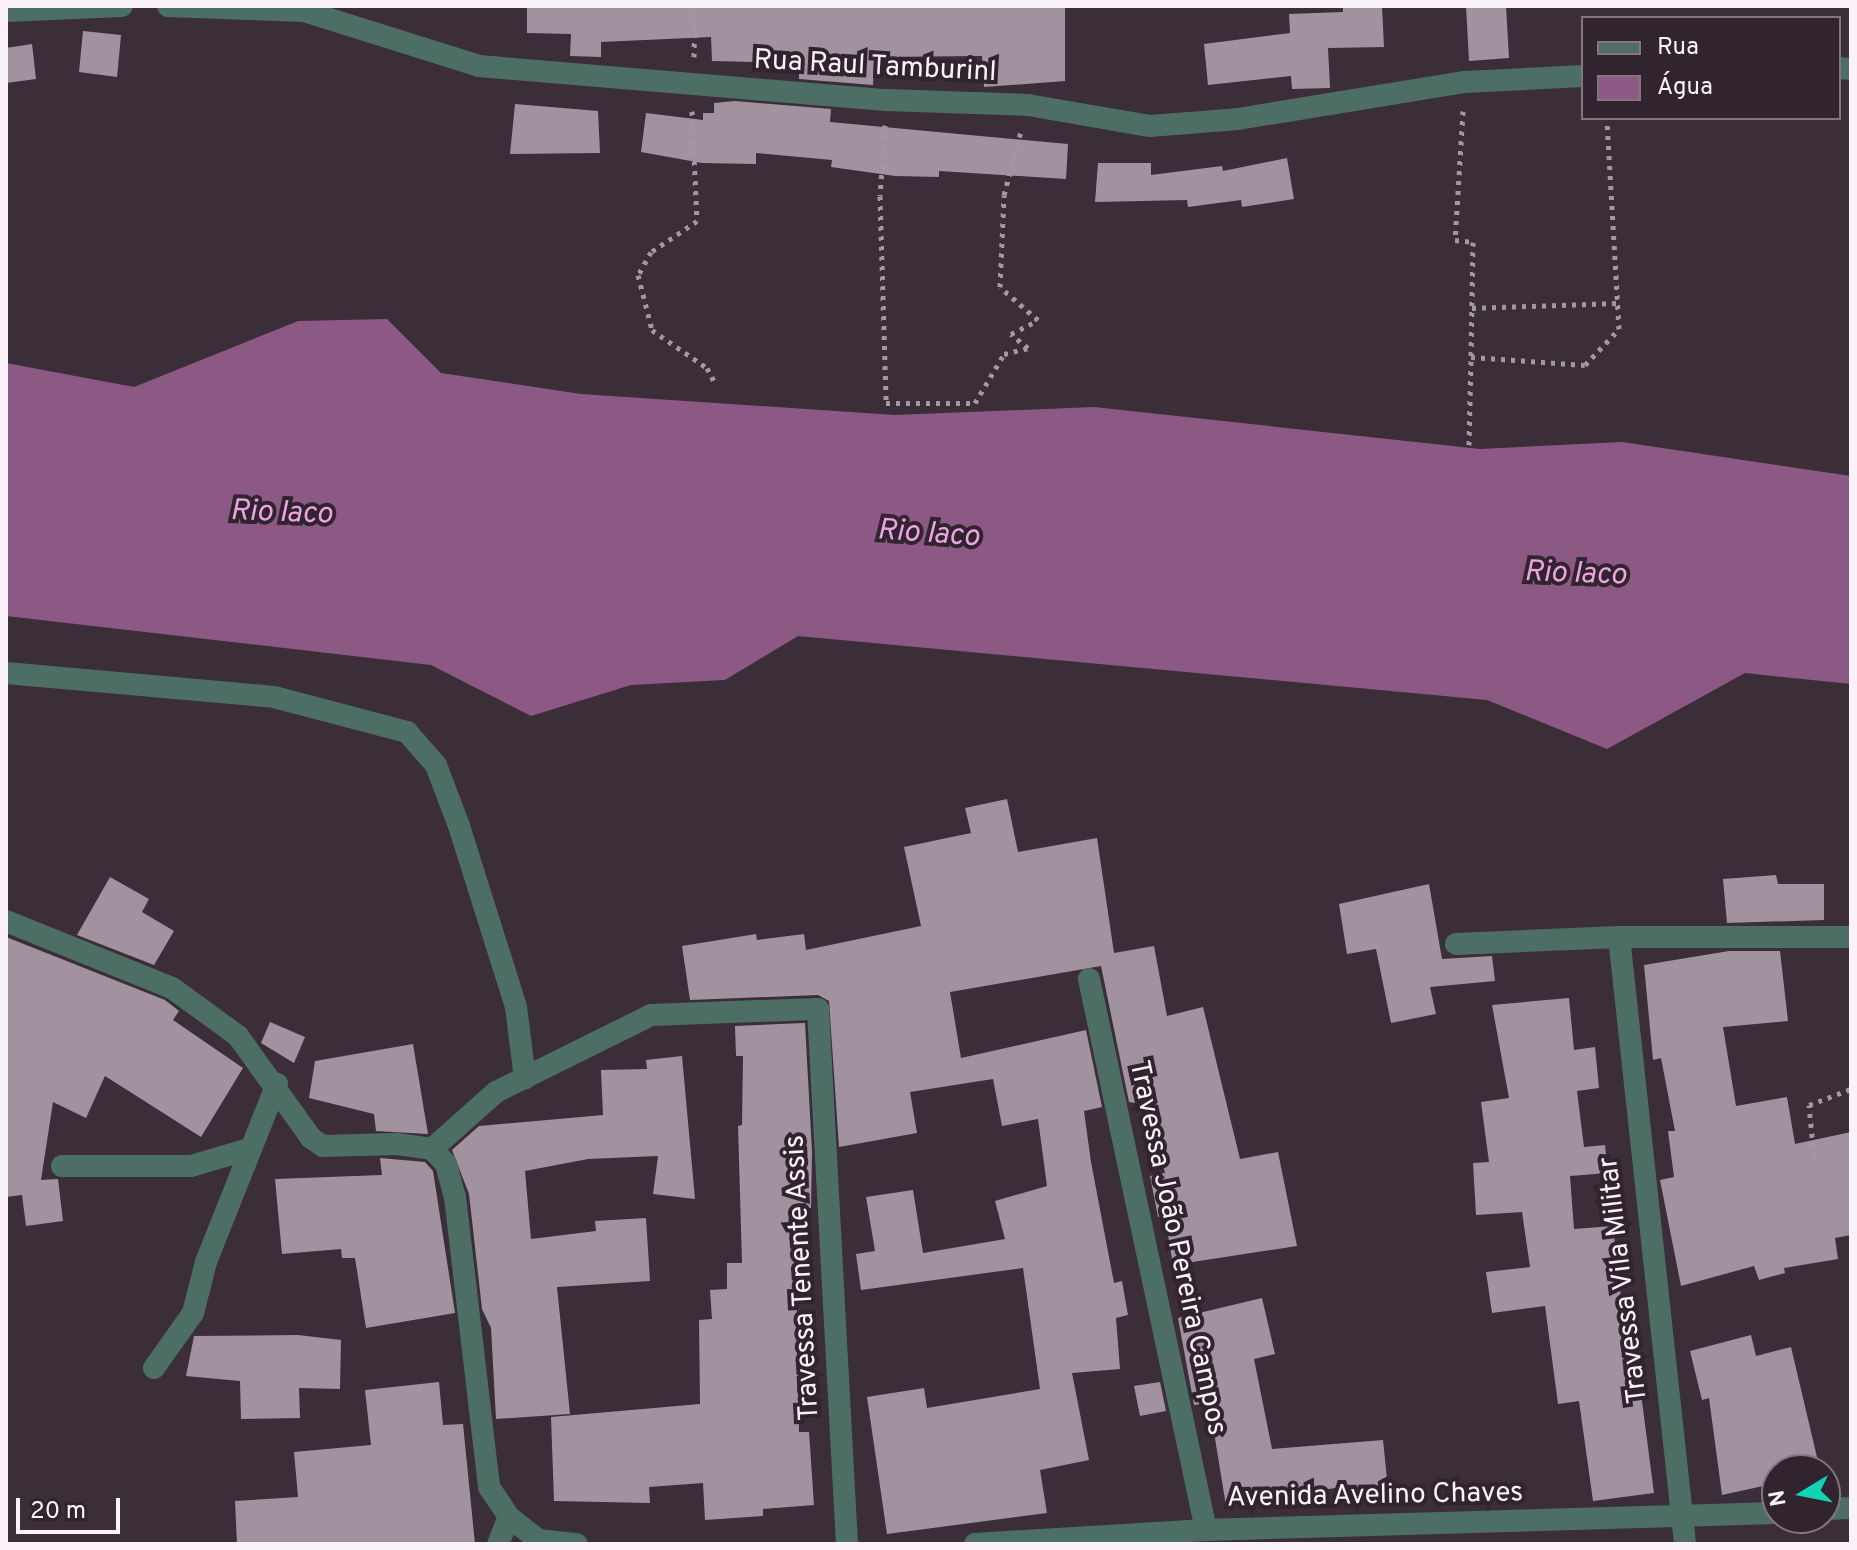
<!DOCTYPE html>
<meta charset="utf-8">
<style>
body{margin:0}
#map{position:relative;width:1857px;height:1550px;overflow:hidden;background:#3b2e39;font-family:Overpass,sans-serif}
div>[style]{position:absolute}
[style*='--x']{left:calc(var(--x)*1px);top:calc(var(--y)*1px);width:calc(var(--w)*1px);rotate:calc(var(--a)*1deg)}
.water>*{inset:0;background:#8b5984}
.building>*{inset:0;background:#a2929f}
.path>*{height:5px;margin-top:-2.5px;transform-origin:0;background:repeating-linear-gradient(90deg,#a398a1 0 4px,transparent 0 10px)}
.minor>*{height:22px;margin:-11px;padding:0 11px;transform-origin:11px;border-radius:11px;background:#4d6e65}
span{translate:-50% -50%;white-space:nowrap;text-align:center;line-height:1.15;-webkit-text-stroke:8px #31242f;paint-order:stroke}
.street-label{font-size:28px;color:#fbf2f9}
.water-label{font-size:30px;color:#eda3e2;font-style:italic}
.frame{position:absolute;inset:0;border:8px solid #fbf2f9;pointer-events:none}
.legend{position:absolute;left:1581px;top:16px;width:260px;height:104px;box-sizing:border-box;background:#31242f;border:2px solid #827680;margin:0;padding:10px 14px;list-style:none;font-size:24px;color:#fbf2f9}
.legend li{display:flex;align-items:center;gap:16px;height:40px}
.legend b{width:40px;border:2px solid #827680}
.north{position:absolute;left:1761px;top:1454px;width:80px;height:80px;box-sizing:border-box;background:#31242f;border:2px solid #827680;border-radius:50%;rotate:260deg;font-size:22px;font-weight:700;line-height:32px;text-align:center;color:#fbf2f9}
.north::after{content:'';display:block;margin:auto;width:28px;height:36px;background:#0fd5b4;clip-path:polygon(50% 0,100% 100%,50% 72%,0 100%)}
.scale{position:absolute;left:16px;top:1498px;width:104px;height:36px;box-sizing:border-box;border:4px solid #fbf2f9;border-top:0;padding-left:10px;font-size:24px;line-height:28px;white-space:nowrap;color:#fbf2f9;-webkit-text-stroke:6px #31242f;paint-order:stroke}
</style>
<div id="map">
<div class="water">
<i style="clip-path:polygon(387px 319px,441px 373px,581px 394px,895px 415px,1094px 407px,1480px 449px,1622px 442px,1851px 476px,1851px 684px,1745px 673px,1607px 749px,1487px 700px,798px 636px,725px 680px,631px 685px,531px 716px,431px 665px,6px 616px,6px 363px,134px 387px,298px 321px)"></i>
</div>
<div class="building">
<i style="clip-path:polygon(527px 6px,1065px 6px,1065px 81px,984px 87px,982px 56px,874px 57px,873px 85px,799px 79px,799px 63px,712px 61px,711px 37px,601px 42px,601px 57px,570px 56px,571px 34px,527px 33px)"></i>
<i style="clip-path:polygon(1343px 6px,1382px 6px,1384px 47px,1328px 48px,1330px 88px,1292px 89px,1291px 76px,1208px 85px,1204px 44px,1290px 33px,1289px 14px,1343px 12px)"></i>
<i style="clip-path:polygon(1466px 6px,1506px 6px,1509px 58px,1469px 61px)"></i>
<i style="clip-path:polygon(83px 31px,121px 35px,117px 77px,79px 72px)"></i>
<i style="clip-path:polygon(32px 44px,36px 79px,6px 83px,6px 48px)"></i>
<i style="clip-path:polygon(735px 101px,831px 109px,830px 122px,1068px 144px,1066px 179px,939px 171px,939px 177px,895px 176px,831px 167px,832px 160px,756px 153px,756px 164px,702px 163px,641px 152px,646px 113px,703px 120px,703px 113px,714px 113px,714px 103px)"></i>
<i style="clip-path:polygon(515px 104px,598px 111px,600px 153px,510px 154px)"></i>
<i style="clip-path:polygon(1287px 158px,1294px 199px,1242px 207px,1241px 200px,1188px 207px,1187px 200px,1095px 202px,1098px 163px,1151px 163px,1151px 175px,1222px 166px,1223px 171px)"></i>
<i style="clip-path:polygon(1007px 799px,1018px 852px,1097px 838px,1114px 953px,1154px 946px,1167px 1016px,1203px 1007px,1240px 1159px,1278px 1152px,1297px 1246px,1173px 1265px,1165px 1216px,1158px 1217px,1150px 1176px,1165px 1173px,1148px 1105px,1129px 1102px,1101px 966px,950px 992px,961px 1058px,1086px 1030px,1102px 1107px,1084px 1111px,1091px 1162px,1114px 1283px,1122px 1281px,1128px 1315px,1116px 1318px,1120px 1369px,1072px 1373px,1089px 1460px,1040px 1470px,1047px 1513px,887px 1534px,867px 1397px,924px 1388px,927px 1408px,1040px 1389px,1023px 1268px,861px 1290px,856px 1254px,875px 1251px,866px 1197px,913px 1190px,923px 1253px,1005px 1239px,995px 1201px,1047px 1186px,1038px 1119px,1002px 1126px,993px 1079px,910px 1092px,917px 1133px,839px 1147px,829px 1001px,818px 995px,690px 1000px,682px 946px,756px 934px,757px 940px,804px 934px,806px 950px,921px 926px,904px 847px,971px 833px,965px 808px)"></i>
<i style="clip-path:polygon(1776px 875px,1778px 884px,1824px 884px,1824px 920px,1727px 923px,1723px 879px)"></i>
<i style="clip-path:polygon(110px 877px,149px 899px,142px 912px,174px 931px,154px 965px,77px 935px)"></i>
<i style="clip-path:polygon(1429px 884px,1442px 959px,1492px 956px,1495px 981px,1430px 987px,1436px 1014px,1391px 1023px,1376px 949px,1347px 954px,1339px 904px)"></i>
<i style="clip-path:polygon(6px 937px,165px 1000px,179px 1011px,173px 1020px,243px 1068px,201px 1137px,105px 1076px,86px 1118px,53px 1102px,41px 1180px,58px 1179px,63px 1221px,26px 1226px,22px 1195px,6px 1197px)"></i>
<i style="clip-path:polygon(1729px 951px,1780px 951px,1788px 1021px,1723px 1027px,1736px 1106px,1787px 1097px,1795px 1144px,1851px 1132px,1851px 1235px,1835px 1238px,1838px 1259px,1784px 1268px,1785px 1273px,1759px 1280px,1754px 1266px,1681px 1286px,1660px 1180px,1674px 1177px,1668px 1131px,1675px 1131px,1661px 1058px,1653px 1060px,1644px 965px)"></i>
<i style="clip-path:polygon(1569px 998px,1574px 1050px,1595px 1047px,1599px 1088px,1577px 1091px,1584px 1147px,1605px 1145px,1608px 1173px,1570px 1176px,1574px 1229px,1613px 1226px,1624px 1326px,1632px 1325px,1654px 1493px,1593px 1501px,1579px 1401px,1558px 1404px,1545px 1306px,1492px 1313px,1486px 1272px,1530px 1267px,1522px 1212px,1476px 1215px,1473px 1163px,1489px 1162px,1481px 1102px,1509px 1098px,1492px 1005px)"></i>
<i style="clip-path:polygon(270px 1022px,305px 1037px,294px 1063px,261px 1043px)"></i>
<i style="clip-path:polygon(805px 1023px,812px 1152px,811px 1208px,795px 1209px,799px 1432px,809px 1432px,814px 1505px,763px 1509px,763px 1516px,705px 1520px,703px 1483px,649px 1487px,650px 1503px,554px 1501px,551px 1417px,700px 1404px,699px 1320px,712px 1319px,710px 1290px,727px 1289px,727px 1263px,742px 1263px,738px 1126px,742px 1125px,743px 1056px,736px 1056px,735px 1026px)"></i>
<i style="clip-path:polygon(413px 1044px,428px 1134px,376px 1131px,374px 1114px,309px 1098px,315px 1061px)"></i>
<i style="clip-path:polygon(682px 1056px,695px 1199px,653px 1194px,658px 1156px,588px 1159px,525px 1171px,531px 1239px,596px 1231px,595px 1221px,646px 1218px,650px 1281px,557px 1287px,570px 1414px,496px 1419px,491px 1328px,482px 1309px,469px 1194px,452px 1150px,479px 1126px,603px 1115px,601px 1070px,647px 1069px,646px 1060px)"></i>
<i style="clip-path:polygon(380px 1158px,425px 1162px,433px 1171px,455px 1313px,366px 1328px,355px 1258px,342px 1258px,341px 1249px,282px 1254px,275px 1179px,382px 1175px)"></i>
<i style="clip-path:polygon(1262px 1298px,1275px 1354px,1254px 1359px,1272px 1449px,1383px 1440px,1389px 1499px,1348px 1503px,1347px 1486px,1226px 1506px,1211px 1414px,1205px 1415px,1203px 1404px,1194px 1405px,1178px 1318px)"></i>
<i style="clip-path:polygon(298px 1335px,341px 1340px,340px 1389px,299px 1388px,300px 1418px,241px 1419px,240px 1381px,186px 1376px,194px 1336px)"></i>
<i style="clip-path:polygon(1751px 1335px,1756px 1356px,1791px 1347px,1820px 1470px,1777px 1470px,1777px 1483px,1722px 1495px,1709px 1398px,1702px 1400px,1690px 1351px)"></i>
<i style="clip-path:polygon(439px 1382px,443px 1425px,463px 1424px,475px 1544px,237px 1544px,235px 1501px,298px 1497px,294px 1452px,371px 1445px,365px 1390px)"></i>
<i style="clip-path:polygon(1160px 1382px,1166px 1411px,1140px 1416px,1134px 1386px)"></i>
</div>
<div class="path">
<i style="--x:694;--y:57;--w:51;--a:-88.9"></i>
<i style="--x:692;--y:111;--w:110;--a:87.4"></i>
<i style="--x:697;--y:221;--w:55;--a:146"></i>
<i style="--x:651;--y:252;--w:26;--a:119"></i>
<i style="--x:638;--y:275;--w:57;--a:75.7"></i>
<i style="--x:652;--y:330;--w:67;--a:34.6"></i>
<i style="--x:707;--y:368;--w:17;--a:62"></i>
<i style="--x:1463;--y:111;--w:129;--a:93.5"></i>
<i style="--x:1455;--y:240;--w:18;--a:6"></i>
<i style="--x:1473;--y:242;--w:115;--a:91"></i>
<i style="--x:885;--y:125;--w:71;--a:94"></i>
<i style="--x:880;--y:196;--w:207;--a:88.3"></i>
<i style="--x:886;--y:403;--w:89;--a:0"></i>
<i style="--x:975;--y:403;--w:57;--a:-59.4"></i>
<i style="--x:1004;--y:354;--w:25;--a:-14"></i>
<i style="--x:1028;--y:348;--w:22;--a:-141"></i>
<i style="--x:1011;--y:334;--w:30;--a:-27"></i>
<i style="--x:1038;--y:320;--w:50;--a:-139"></i>
<i style="--x:1000;--y:287;--w:92;--a:-87.5"></i>
<i style="--x:1004;--y:195;--w:66;--a:-75.1"></i>
<i style="--x:1472;--y:308;--w:145;--a:-2"></i>
<i style="--x:1469;--y:445;--w:88;--a:-88.7"></i>
<i style="--x:1471;--y:357;--w:114;--a:4"></i>
<i style="--x:1585;--y:365;--w:50;--a:-46.6"></i>
<i style="--x:1619;--y:329;--w:211;--a:-93.3"></i>
<i style="--x:1814;--y:1157;--w:52;--a:-95.5"></i>
<i style="--x:1809;--y:1105;--w:45;--a:-20.9"></i>
</div>
<div class="minor">
<i style="--x:168;--y:6;--w:136;--a:2.1"></i>
<i style="--x:304;--y:11;--w:183;--a:17.4"></i>
<i style="--x:479;--y:66;--w:408;--a:4.8"></i>
<i style="--x:886;--y:100;--w:142;--a:2"></i>
<i style="--x:1028;--y:105;--w:124;--a:9.8"></i>
<i style="--x:1150;--y:126;--w:88;--a:-4.5"></i>
<i style="--x:1238;--y:119;--w:230;--a:-9.3"></i>
<i style="--x:1465;--y:82;--w:118;--a:-2.9"></i>
<i style="--x:6;--y:11;--w:116;--a:-2.5"></i>
<i style="--x:1839;--y:68;--w:12;--a:5"></i>
<i style="--x:6;--y:673;--w:269;--a:5.1"></i>
<i style="--x:274;--y:697;--w:138;--a:14.7"></i>
<i style="--x:407;--y:732;--w:44;--a:48.7"></i>
<i style="--x:436;--y:765;--w:65;--a:69.3"></i>
<i style="--x:459;--y:826;--w:190;--a:72.5"></i>
<i style="--x:516;--y:1007;--w:72;--a:82.8"></i>
<i style="--x:6;--y:921;--w:179;--a:22"></i>
<i style="--x:172;--y:988;--w:82;--a:36"></i>
<i style="--x:238;--y:1036;--w:125;--a:54.4"></i>
<i style="--x:311;--y:1138;--w:14;--a:34"></i>
<i style="--x:323;--y:1146;--w:74;--a:-1.5"></i>
<i style="--x:397;--y:1144;--w:35;--a:8"></i>
<i style="--x:432;--y:1149;--w:21;--a:47"></i>
<i style="--x:446;--y:1164;--w:34;--a:75"></i>
<i style="--x:455;--y:1197;--w:292;--a:83.3"></i>
<i style="--x:489;--y:1487;--w:36;--a:56"></i>
<i style="--x:509;--y:1517;--w:37;--a:38"></i>
<i style="--x:538;--y:1540;--w:39;--a:6"></i>
<i style="--x:1619;--y:937;--w:611;--a:83.79"></i>
<i style="--x:1456;--y:944;--w:163;--a:-2.5"></i>
<i style="--x:1619;--y:937;--w:232;--a:0"></i>
<i style="--x:1089;--y:979;--w:563;--a:78.01"></i>
<i style="--x:432;--y:1149;--w:86;--a:-41.7"></i>
<i style="--x:496;--y:1092;--w:173;--a:-26.4"></i>
<i style="--x:651;--y:1015;--w:167;--a:-2.1"></i>
<i style="--x:818;--y:1009;--w:536;--a:86.9"></i>
<i style="--x:62;--y:1166;--w:129;--a:0"></i>
<i style="--x:191;--y:1166;--w:60;--a:-16.3"></i>
<i style="--x:154;--y:1368;--w:67;--a:-54.7"></i>
<i style="--x:193;--y:1313;--w:53;--a:-75.7"></i>
<i style="--x:206;--y:1262;--w:192;--a:-68.3"></i>
<i style="--x:1825;--y:1509;--w:26;--a:-2"></i>
<i style="--x:498;--y:1544;--w:29;--a:-68"></i>
<i style="--x:975;--y:1544;--w:231;--a:-3.5"></i>
<i style="--x:1206;--y:1530;--w:571;--a:-1.71"></i>
</div>
<div class="street-label">
<span style="left:875px;top:67px;rotate:3deg">Rua Raul Tamburinl</span>
<span style="left:1177px;top:1248px;rotate:78deg">Travessa João Pereira Campos</span>
<span style="left:803px;top:1278px;rotate:-93deg">Travessa Tenente Assis</span>
<span style="left:1624px;top:1280px;rotate:-97deg">Travessa Vila Militar</span>
<span style="left:1375px;top:1496px;rotate:-1deg">Avenida Avelino Chaves</span>
</div>
<div class="water-label">
<span style="left:281px;top:514px;rotate:2deg">Rio Iaco</span>
<span style="left:928px;top:535px;rotate:4deg">Rio Iaco</span>
<span style="left:1575px;top:575px;rotate:2deg">Rio Iaco</span>
</div>
<div class="frame"></div>
<ul class="legend">
<li><b style="height:10px;background:#4d6e65"></b>Rua</li>
<li><b style="height:22px;background:#8b5984"></b>Água</li>
</ul>
<div class="north">N</div>
<div class="scale">20 m</div>
</div>
